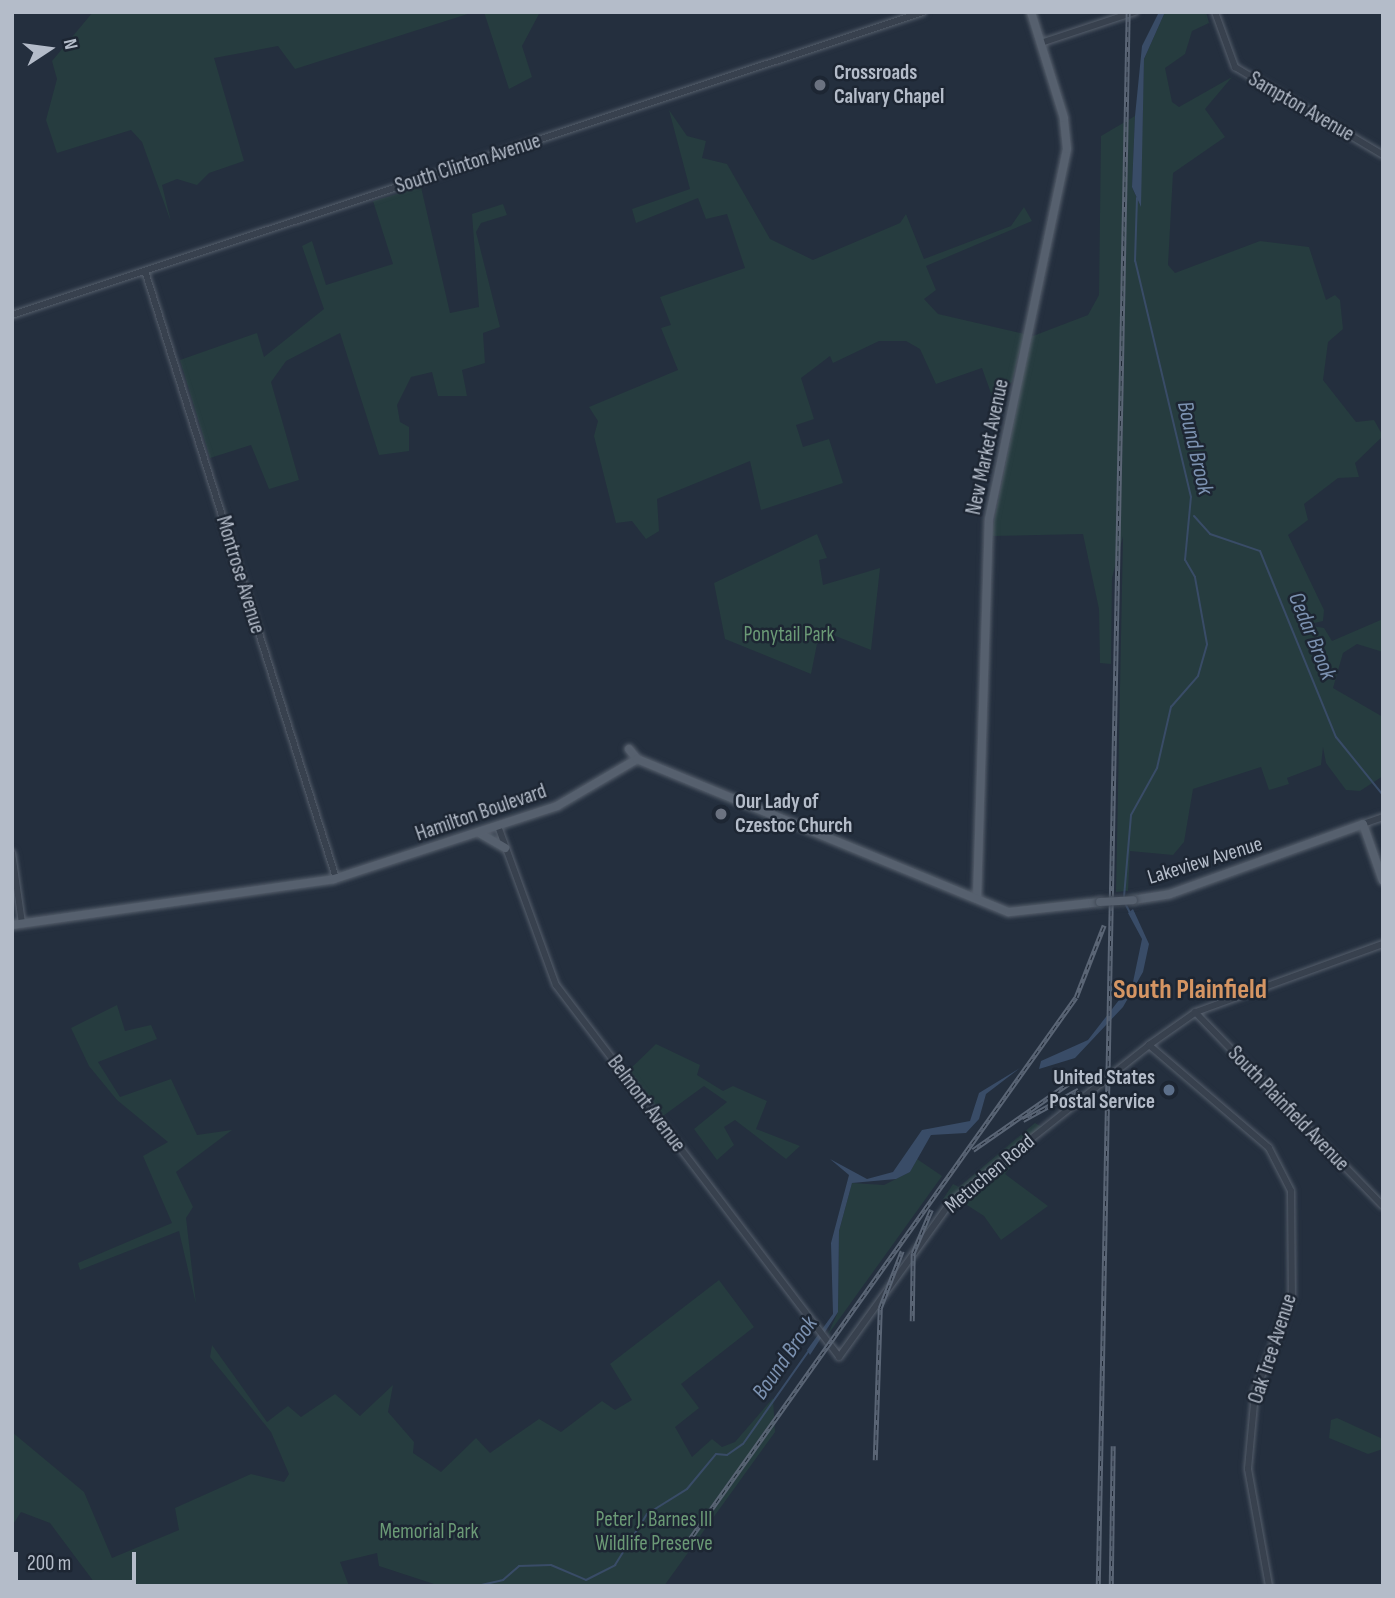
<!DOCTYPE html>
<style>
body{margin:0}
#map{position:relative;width:1395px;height:1598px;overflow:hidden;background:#242f3e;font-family:"Sofia Sans Condensed",sans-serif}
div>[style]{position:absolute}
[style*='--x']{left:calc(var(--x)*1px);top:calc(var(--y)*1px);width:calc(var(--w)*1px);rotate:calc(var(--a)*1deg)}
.green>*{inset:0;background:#263c3f}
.water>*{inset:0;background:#394c67}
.stream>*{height:2px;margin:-1px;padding:0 1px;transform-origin:1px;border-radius:1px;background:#394c67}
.roads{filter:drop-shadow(0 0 2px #565f6c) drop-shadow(0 0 2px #565f6c)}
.minor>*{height:6px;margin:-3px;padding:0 3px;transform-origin:3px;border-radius:3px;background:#38414e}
.major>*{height:8px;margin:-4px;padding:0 4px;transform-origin:4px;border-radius:4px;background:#56606e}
.rail>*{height:4.5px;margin-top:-2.25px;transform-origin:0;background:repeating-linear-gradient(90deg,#1d2633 0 5px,#5a6575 0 10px);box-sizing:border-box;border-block:2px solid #5a6575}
.bridges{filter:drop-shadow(0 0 2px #414a57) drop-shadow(0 0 2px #414a57)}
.major-bridge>*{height:8px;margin:-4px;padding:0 4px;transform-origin:4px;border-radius:4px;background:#56606e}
.dots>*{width:19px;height:19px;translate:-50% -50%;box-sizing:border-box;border:4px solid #1d2633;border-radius:50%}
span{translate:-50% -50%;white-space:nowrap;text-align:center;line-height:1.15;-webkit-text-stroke:5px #1d2633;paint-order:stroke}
.poi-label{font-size:21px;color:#b4bcc9;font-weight:700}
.left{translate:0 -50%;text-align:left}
.right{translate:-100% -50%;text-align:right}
.street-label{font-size:21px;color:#b4bcc9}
.park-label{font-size:21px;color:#6b9a76}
.water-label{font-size:23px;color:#7c92b1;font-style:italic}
.district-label{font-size:28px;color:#d59563;font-weight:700}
.frame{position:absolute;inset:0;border:14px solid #b4bcc9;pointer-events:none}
.north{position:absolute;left:14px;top:14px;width:70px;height:70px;-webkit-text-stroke:5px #1d2633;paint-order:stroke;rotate:77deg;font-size:19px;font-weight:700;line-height:28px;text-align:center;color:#b4bcc9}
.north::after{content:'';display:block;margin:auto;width:24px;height:32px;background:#b4bcc9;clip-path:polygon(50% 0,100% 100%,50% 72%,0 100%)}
.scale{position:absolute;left:14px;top:1552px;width:122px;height:32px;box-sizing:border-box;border:4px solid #b4bcc9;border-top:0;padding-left:9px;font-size:21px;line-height:24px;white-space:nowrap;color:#b4bcc9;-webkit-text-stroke:5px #1d2633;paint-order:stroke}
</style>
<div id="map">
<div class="green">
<i style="clip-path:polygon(93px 12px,474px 12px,295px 69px,278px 46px,214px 58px,244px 161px,209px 173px,197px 185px,177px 179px,162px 185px,171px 222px,142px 142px,131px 130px,57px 153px,46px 120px,57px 79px,52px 61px)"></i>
<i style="clip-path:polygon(484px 12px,540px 12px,522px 46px,532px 77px,509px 89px)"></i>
<i style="clip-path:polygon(1165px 12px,1206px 12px,1209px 23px,1192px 31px,1185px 54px,1165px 68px,1172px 102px,1179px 107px,1232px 77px,1205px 109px,1225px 137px,1173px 173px,1168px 265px,1175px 273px,1260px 241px,1309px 247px,1326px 300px,1335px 295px,1340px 300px,1343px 329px,1328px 342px,1323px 380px,1356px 422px,1374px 420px,1383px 436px,1355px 463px,1359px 477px,1338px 478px,1304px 504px,1308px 520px,1288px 535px,1324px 610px,1323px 621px,1306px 625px,1324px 628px,1332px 641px,1383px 619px,1383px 652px,1357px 644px,1343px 653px,1333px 688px,1383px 717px,1383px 776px,1360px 791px,1346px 790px,1326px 763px,1323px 747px,1321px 765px,1287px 778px,1289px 784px,1269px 790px,1261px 767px,1193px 789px,1184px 842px,1173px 855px,1130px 851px,1128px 891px,1116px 892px,1123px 536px,1112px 578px,1111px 664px,1100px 663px,1099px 609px,1083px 534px,991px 536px,1022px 382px,1020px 349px,1012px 382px,992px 396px,982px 368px,936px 384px,920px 349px,906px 341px,879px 341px,833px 363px,830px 356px,801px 378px,814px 419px,796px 425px,803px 447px,829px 439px,843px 483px,761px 510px,750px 461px,657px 499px,659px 531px,646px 539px,632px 521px,616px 523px,594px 436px,598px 421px,589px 407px,678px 370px,661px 328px,671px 325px,660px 297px,745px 268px,727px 214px,706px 219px,698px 198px,636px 223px,632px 209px,690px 189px,669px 110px,687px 136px,706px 141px,702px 158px,727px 164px,770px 239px,813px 260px,900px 223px,906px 214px,924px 259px,1011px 226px,1024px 207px,1032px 221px,926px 266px,936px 290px,924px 299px,938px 314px,1033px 336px,1088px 315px,1099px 295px,1101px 136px,1135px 116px,1132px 187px,1140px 205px,1144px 59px)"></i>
<i style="clip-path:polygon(421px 187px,450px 313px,479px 307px,472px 214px,503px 204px,507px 215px,481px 223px,476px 232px,500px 327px,483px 333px,485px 363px,462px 370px,467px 396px,438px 396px,432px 372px,411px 377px,397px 405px,400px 422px,409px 427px,409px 451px,379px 455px,340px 333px,286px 361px,271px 382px,299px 480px,269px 489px,251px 445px,210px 458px,180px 360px,257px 333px,264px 357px,324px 309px,302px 246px,312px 241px,326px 285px,393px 264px,373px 201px)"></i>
<i style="clip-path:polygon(817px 534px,827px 558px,819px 560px,823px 585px,880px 568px,871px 650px,833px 635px,817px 644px,811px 674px,725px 639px,714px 583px)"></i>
<i style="clip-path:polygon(117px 1005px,125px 1031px,151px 1025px,157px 1039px,98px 1062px,120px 1097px,171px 1079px,197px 1135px,232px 1130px,176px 1172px,193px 1207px,186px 1218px,196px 1304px,179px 1231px,80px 1270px,78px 1263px,172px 1223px,143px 1156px,168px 1142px,117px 1100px,89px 1066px,71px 1028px)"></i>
<i style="clip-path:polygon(656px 1044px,700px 1065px,697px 1075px,723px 1091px,733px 1086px,767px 1101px,756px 1129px,800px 1146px,786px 1159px,735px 1120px,724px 1127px,734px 1145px,717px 1160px,694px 1129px,727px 1102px,704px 1086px,663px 1116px,629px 1070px)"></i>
<i style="clip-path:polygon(1035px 1123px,1044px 1128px,1005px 1174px,1048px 1206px,1001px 1240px,984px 1216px,956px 1198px,943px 1199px,953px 1184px,959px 1187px)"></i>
<i style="clip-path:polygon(917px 1159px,942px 1176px,827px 1336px,838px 1312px,839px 1231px,852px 1183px,884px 1185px,910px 1172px)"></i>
<i style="clip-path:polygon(719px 1280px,754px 1327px,681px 1384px,699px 1408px,675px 1427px,692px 1457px,712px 1439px,722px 1447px,735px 1442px,773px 1398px,775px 1432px,664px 1586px,440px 1586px,379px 1566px,377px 1553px,340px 1562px,349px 1586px,97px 1586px,50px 1523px,21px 1512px,12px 1526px,12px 1432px,84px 1492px,112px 1558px,179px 1530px,175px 1508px,251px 1474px,284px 1482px,289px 1474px,271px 1432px,210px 1357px,212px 1345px,267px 1422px,288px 1406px,301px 1417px,335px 1394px,360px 1416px,393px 1385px,388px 1412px,414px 1442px,413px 1453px,441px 1472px,476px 1438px,490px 1453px,539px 1419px,561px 1432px,602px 1401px,615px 1410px,632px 1400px,610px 1364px)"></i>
<i style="clip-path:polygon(1337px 1418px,1383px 1439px,1383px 1449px,1368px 1454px,1329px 1438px,1331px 1420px)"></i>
</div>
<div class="water">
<i style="clip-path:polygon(1159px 12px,1165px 12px,1144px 59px,1141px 207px,1132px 187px,1135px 116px,1142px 46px)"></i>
<i style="clip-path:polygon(1133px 909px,1149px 944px,1143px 972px,1123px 1007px,1075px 1058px,1039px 1069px,1041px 1061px,1088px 1040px,1133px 982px,1142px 939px,1128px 913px)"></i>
<i style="clip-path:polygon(1020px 1068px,986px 1094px,979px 1119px,966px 1133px,931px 1135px,910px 1172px,896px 1179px,852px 1183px,839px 1231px,838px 1312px,810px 1355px,807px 1350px,833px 1314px,831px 1243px,849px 1175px,830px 1159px,867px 1179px,893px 1172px,922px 1130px,970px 1121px,979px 1093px)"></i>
</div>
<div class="stream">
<i style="--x:1194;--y:516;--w:24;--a:48"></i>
<i style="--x:1210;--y:534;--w:53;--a:18.8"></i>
<i style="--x:1260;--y:551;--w:201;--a:67.8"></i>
<i style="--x:1336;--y:737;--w:75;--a:51"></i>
<i style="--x:1124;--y:897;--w:82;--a:-85.1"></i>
<i style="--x:1131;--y:815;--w:54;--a:-61"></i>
<i style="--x:1157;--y:768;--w:63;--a:-77.1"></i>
<i style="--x:1171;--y:707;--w:41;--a:-48.9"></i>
<i style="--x:1198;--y:676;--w:33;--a:-74"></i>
<i style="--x:1207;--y:644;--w:68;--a:-100.2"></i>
<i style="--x:1195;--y:577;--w:20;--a:-120"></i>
<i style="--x:1185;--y:560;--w:63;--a:-84.6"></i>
<i style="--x:1191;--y:497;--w:243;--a:-103.3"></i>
<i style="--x:1135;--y:261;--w:63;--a:-88.2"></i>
<i style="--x:1125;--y:903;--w:11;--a:63"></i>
<i style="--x:477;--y:1586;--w:27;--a:-13"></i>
<i style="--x:503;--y:1580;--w:21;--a:-41"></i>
<i style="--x:519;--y:1566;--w:32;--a:-2"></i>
<i style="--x:551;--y:1565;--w:38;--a:23"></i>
<i style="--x:586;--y:1580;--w:33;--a:-27"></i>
<i style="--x:615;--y:1565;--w:60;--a:-57.9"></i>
<i style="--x:647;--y:1514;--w:47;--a:-32"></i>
<i style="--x:687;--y:1489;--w:45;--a:-50.4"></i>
<i style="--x:716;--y:1454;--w:11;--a:5"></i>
<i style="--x:727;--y:1455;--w:19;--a:-35"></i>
<i style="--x:743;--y:1444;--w:113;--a:-54.8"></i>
</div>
<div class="roads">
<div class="minor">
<i style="--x:1215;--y:12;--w:59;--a:70"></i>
<i style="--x:1235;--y:67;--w:172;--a:30.7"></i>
<i style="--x:1041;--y:43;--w:99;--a:-18.3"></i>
<i style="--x:145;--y:271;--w:636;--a:72.53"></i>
<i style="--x:12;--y:315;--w:960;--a:-18.4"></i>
<i style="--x:1363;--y:824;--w:21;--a:-19"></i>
<i style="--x:498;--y:826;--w:169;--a:70"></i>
<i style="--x:556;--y:985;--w:467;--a:52.7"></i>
<i style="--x:839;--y:1357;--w:190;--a:-54.2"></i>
<i style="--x:950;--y:1203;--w:254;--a:-38.4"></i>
<i style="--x:1149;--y:1045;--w:57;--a:-35.1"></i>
<i style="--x:1196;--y:1012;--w:199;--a:-20"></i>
<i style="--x:12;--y:853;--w:71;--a:81.9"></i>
<i style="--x:1195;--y:1012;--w:270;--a:45.9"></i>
<i style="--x:1149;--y:1045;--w:158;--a:40.6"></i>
<i style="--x:1269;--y:1148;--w:48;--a:62.9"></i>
<i style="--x:1291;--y:1191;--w:105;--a:89.5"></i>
<i style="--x:1292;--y:1296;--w:104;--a:110.9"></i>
<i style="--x:1255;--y:1393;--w:76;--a:95.3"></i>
<i style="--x:1248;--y:1469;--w:119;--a:79.8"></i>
</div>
<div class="major">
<i style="--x:629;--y:749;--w:13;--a:51"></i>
<i style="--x:481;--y:834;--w:28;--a:30"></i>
<i style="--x:977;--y:898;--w:379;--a:-88.2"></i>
<i style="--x:989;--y:519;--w:378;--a:-78.1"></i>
<i style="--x:1067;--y:149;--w:31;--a:-96"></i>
<i style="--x:1064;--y:118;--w:111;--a:-107.3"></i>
<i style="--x:1133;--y:900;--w:37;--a:-9"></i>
<i style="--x:1170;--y:894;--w:205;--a:-19.9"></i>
<i style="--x:1363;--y:824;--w:60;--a:70.7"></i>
<i style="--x:12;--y:925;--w:325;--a:-8.1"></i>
<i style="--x:334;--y:879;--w:235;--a:-18.1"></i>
<i style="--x:557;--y:806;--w:93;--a:-30.4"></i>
<i style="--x:637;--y:759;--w:402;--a:22.4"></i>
<i style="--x:1009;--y:912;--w:92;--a:-6.3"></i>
</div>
</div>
<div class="rail">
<i style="--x:1023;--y:1120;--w:63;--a:-28.6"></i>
<i style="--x:973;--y:1150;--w:133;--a:-34.9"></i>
<i style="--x:912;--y:1321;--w:68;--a:-89.2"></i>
<i style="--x:913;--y:1253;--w:47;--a:-67.3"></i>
<i style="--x:875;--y:1460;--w:152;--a:-88.1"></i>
<i style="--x:880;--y:1308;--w:61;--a:-68.9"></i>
<i style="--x:687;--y:1543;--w:670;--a:-54.53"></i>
<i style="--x:1076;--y:997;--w:77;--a:-68.7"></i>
<i style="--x:1098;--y:1586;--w:1574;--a:-88.91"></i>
<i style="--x:1111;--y:1586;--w:140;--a:-89.2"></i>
</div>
<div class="bridges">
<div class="major-bridge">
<i style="--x:1100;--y:902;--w:33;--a:-3"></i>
</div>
</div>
<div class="dots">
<i style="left:820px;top:85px;background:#6b7280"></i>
<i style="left:721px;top:814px;background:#6b7280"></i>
<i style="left:1169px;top:1090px;background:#5c6f8a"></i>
</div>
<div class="poi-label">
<span class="left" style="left:834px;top:85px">Crossroads<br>Calvary Chapel</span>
<span class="left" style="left:735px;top:814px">Our Lady of<br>Czestoc Church</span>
<span class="right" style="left:1155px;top:1090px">United States<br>Postal Service</span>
</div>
<div class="street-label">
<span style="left:1301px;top:107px;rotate:30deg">Sampton Avenue</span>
<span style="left:468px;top:164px;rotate:-18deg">South Clinton Avenue</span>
<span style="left:988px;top:447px;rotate:-78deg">New Market Avenue</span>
<span style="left:240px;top:575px;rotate:73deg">Montrose Avenue</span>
<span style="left:481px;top:813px;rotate:-19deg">Hamilton Boulevard</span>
<span style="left:1205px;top:861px;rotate:-17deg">Lakeview Avenue</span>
<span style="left:646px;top:1104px;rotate:53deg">Belmont Avenue</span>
<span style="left:1288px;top:1109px;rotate:46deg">South Plainfield Avenue</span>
<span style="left:990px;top:1174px;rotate:-40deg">Metuchen Road</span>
<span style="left:1273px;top:1349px;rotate:-72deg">Oak Tree Avenue</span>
</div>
<div class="park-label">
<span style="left:789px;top:635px">Ponytail Park</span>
<span style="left:654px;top:1532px">Peter J. Barnes III<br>Wildlife Preserve</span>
<span style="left:429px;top:1532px">Memorial Park</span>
</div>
<div class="water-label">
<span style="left:1195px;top:448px;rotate:77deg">Bound Brook</span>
<span style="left:1312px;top:636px;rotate:68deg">Cedar Brook</span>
<span style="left:785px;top:1358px;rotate:-55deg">Bound Brook</span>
</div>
<div class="district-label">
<span style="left:1190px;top:990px">South Plainfield</span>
</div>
<div class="frame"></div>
<div class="north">N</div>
<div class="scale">200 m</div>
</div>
